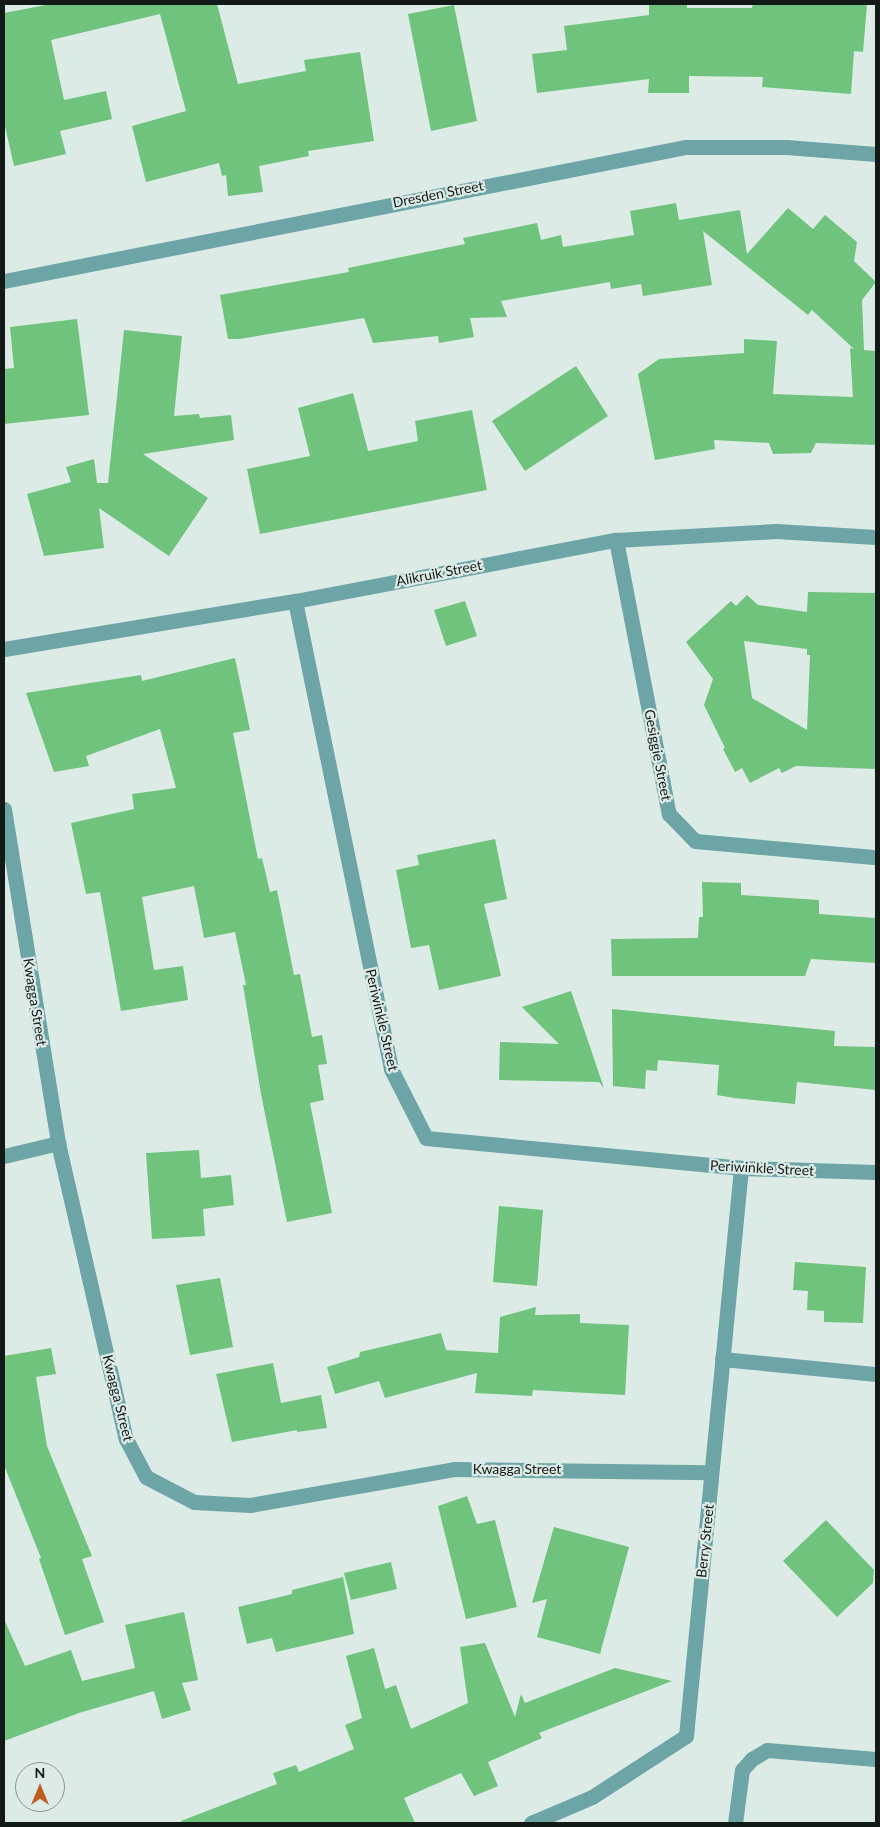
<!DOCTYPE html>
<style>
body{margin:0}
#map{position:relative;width:880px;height:1827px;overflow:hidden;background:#dcebe6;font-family:Lato,sans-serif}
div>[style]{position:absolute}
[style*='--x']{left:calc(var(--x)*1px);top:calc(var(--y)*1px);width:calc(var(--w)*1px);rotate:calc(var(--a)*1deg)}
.building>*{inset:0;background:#6fc37c}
.minor>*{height:15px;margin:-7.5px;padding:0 7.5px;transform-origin:7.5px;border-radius:7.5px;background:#6da4a6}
span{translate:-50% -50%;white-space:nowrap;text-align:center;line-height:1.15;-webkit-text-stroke:4.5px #dcebe6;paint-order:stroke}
.street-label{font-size:14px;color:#131917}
.frame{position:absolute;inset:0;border:5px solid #131917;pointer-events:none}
.north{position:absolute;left:15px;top:1762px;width:50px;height:50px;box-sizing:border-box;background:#dcebe6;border:1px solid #8c9793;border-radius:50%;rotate:0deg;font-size:14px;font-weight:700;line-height:20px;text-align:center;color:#131917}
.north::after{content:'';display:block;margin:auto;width:18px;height:22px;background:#bf5d20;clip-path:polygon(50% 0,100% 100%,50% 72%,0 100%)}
</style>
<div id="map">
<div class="building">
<i style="clip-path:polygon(51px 4px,217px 4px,238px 84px,306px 71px,304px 60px,360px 52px,374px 141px,308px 151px,309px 156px,259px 166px,263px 192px,228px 196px,226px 175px,222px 176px,219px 163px,146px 182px,132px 126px,186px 111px,160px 14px,51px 40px,64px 100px,106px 91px,112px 119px,60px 131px,66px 154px,14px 166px,4px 122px,4px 13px)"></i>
<i style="clip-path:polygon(649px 4px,687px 4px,687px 8px,752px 8px,753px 4px,867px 5px,863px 52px,854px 51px,851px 94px,762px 87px,763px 77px,689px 76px,689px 93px,648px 93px,649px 79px,537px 93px,532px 54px,567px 50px,564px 26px,649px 15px)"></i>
<i style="clip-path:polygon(454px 5px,477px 121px,431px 131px,408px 14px)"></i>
<i style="clip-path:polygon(676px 203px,679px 220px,740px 210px,747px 254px,788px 208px,813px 229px,825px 215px,857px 242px,854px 261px,876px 282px,862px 300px,864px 350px,876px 351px,876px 445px,816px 443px,811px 453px,773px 454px,769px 443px,714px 440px,715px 449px,655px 460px,638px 374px,659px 359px,744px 353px,744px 339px,777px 341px,773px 394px,853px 397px,850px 348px,854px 349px,812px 310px,808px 315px,703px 231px,712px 285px,643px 296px,641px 284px,611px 289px,610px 282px,501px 301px,507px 317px,470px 318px,474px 337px,439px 343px,438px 336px,373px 343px,364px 318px,239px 339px,228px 339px,220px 295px,349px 272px,348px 268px,465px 244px,463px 238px,537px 223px,541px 240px,561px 235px,563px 247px,634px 235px,630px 211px)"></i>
<i style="clip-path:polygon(77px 319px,89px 415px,4px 424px,4px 369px,14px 368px,10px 327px)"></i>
<i style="clip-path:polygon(124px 330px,182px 336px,174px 416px,199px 414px,200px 418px,231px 415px,234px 440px,143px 454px,208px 498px,169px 556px,99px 508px,104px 548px,44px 556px,27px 494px,71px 482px,66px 467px,94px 459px,97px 483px,108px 483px)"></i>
<i style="clip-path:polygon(576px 366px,608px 416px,525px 471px,492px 421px)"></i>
<i style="clip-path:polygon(353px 393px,368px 451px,418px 441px,415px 421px,472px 410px,487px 490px,260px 534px,247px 469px,310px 456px,298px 408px)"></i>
<i style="clip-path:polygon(evenodd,808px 592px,876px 593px,876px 769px,796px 766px,782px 773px,779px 768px,750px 783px,742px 768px,735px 772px,723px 749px,725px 748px,704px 705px,713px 679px,686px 642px,731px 601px,736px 606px,747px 595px,758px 605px,807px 612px,808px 592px,744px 641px,807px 649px,807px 655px,810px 655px,807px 730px,752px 698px,744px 641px)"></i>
<i style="clip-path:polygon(465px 601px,477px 636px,446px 646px,434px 610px)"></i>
<i style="clip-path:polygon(235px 658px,250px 730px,233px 733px,258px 859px,262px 858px,270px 892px,277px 890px,294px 975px,300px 974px,312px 1037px,322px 1035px,327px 1064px,318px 1065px,324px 1100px,310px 1103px,332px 1213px,287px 1222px,261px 1094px,243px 985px,246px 985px,235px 932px,204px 938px,194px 886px,142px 897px,154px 970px,183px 966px,188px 1000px,121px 1011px,100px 892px,86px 894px,71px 823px,134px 809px,132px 794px,176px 788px,160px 729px,86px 756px,89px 766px,54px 772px,26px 693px,141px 675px,142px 681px)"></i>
<i style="clip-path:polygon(495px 839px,507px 899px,484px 904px,501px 976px,439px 990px,429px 945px,411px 948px,396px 870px,419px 865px,417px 855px)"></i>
<i style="clip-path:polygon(702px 882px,741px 883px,741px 895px,819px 900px,819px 914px,876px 918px,876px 963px,811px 959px,805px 976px,612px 976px,611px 939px,698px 938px,699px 917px,703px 917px)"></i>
<i style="clip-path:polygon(571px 991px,604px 1088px,599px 1082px,499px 1080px,500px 1042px,559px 1044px,522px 1007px)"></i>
<i style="clip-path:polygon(612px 1009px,835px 1031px,834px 1046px,876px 1047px,876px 1090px,797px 1082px,795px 1104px,734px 1098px,717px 1095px,719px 1065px,658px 1060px,657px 1071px,646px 1070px,645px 1089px,613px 1086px)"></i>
<i style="clip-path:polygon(199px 1150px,201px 1178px,231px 1175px,234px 1205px,203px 1209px,205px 1236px,152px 1239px,146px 1153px)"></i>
<i style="clip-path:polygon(499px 1206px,543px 1210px,537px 1286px,493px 1282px)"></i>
<i style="clip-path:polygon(795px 1262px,866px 1267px,863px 1323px,824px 1322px,824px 1311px,807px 1310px,808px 1291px,793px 1290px)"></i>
<i style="clip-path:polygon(220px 1278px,233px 1347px,190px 1355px,176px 1285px)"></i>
<i style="clip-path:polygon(536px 1307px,535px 1315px,580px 1314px,580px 1323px,629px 1325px,625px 1395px,533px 1390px,532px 1396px,475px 1393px,477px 1373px,385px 1398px,379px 1381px,335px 1394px,327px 1367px,359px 1357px,360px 1352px,441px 1333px,446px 1350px,498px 1353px,500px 1317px)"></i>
<i style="clip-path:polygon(51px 1348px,56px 1374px,36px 1377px,47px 1446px,92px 1556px,82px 1559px,104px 1622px,65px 1635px,39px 1559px,41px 1558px,4px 1465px,4px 1356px)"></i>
<i style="clip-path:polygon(273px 1363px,281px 1403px,321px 1395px,327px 1428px,297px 1432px,297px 1430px,232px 1442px,216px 1374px)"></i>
<i style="clip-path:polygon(467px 1496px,477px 1524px,495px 1520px,517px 1607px,466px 1619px,438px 1506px)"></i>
<i style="clip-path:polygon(826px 1520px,874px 1570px,873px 1583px,837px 1617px,783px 1561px)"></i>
<i style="clip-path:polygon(554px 1527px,629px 1547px,600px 1654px,537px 1637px,547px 1599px,532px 1603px)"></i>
<i style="clip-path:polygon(391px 1562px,397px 1589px,351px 1600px,344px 1573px)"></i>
<i style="clip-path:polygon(343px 1577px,354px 1634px,276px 1652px,272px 1638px,247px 1644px,238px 1607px,292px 1594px,292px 1590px)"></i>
<i style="clip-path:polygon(184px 1612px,198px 1680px,182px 1683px,191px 1710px,162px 1719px,154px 1691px,79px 1713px,4px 1741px,4px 1619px,25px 1666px,71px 1650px,82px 1681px,135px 1668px,125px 1625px)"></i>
<i style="clip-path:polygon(485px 1643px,515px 1717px,521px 1694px,525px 1703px,615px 1668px,672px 1681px,539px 1733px,542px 1738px,488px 1762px,498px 1786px,474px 1796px,461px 1773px,404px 1798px,415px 1823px,182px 1823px,181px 1821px,277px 1784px,273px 1773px,296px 1765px,299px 1772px,354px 1749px,345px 1725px,362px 1718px,346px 1656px,374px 1648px,385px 1689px,396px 1685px,411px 1729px,468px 1703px,460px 1647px)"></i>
</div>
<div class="minor">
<i style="--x:4;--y:281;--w:695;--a:-11.12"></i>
<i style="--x:686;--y:147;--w:100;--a:0"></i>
<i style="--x:786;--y:147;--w:90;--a:4.4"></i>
<i style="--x:616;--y:540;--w:279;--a:79.1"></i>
<i style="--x:669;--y:814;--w:37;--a:46"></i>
<i style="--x:695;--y:841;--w:182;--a:5.1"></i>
<i style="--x:295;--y:601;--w:478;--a:78.4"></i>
<i style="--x:391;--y:1069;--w:77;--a:63.1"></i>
<i style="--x:426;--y:1138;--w:316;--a:5.4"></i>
<i style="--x:741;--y:1168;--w:135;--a:1.7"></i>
<i style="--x:4;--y:649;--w:295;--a:-9.4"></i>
<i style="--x:295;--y:601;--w:327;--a:-10.8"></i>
<i style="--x:616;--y:540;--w:160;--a:-3.2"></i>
<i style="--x:776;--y:531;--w:100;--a:3.4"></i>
<i style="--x:4;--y:809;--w:338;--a:80.8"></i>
<i style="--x:58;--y:1143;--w:304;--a:77.1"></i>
<i style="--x:126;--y:1439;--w:43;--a:62.2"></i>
<i style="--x:146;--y:1477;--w:54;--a:27.5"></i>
<i style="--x:194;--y:1502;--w:56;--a:3.1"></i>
<i style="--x:250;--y:1505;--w:207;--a:-10"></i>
<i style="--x:454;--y:1469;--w:257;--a:0.7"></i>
<i style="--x:4;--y:1156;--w:56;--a:-13.5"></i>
<i style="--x:722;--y:1359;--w:155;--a:5.6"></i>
<i style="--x:531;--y:1823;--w:66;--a:-23.1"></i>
<i style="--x:592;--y:1797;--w:112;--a:-33"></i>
<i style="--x:686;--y:1736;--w:571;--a:-84.47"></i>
<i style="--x:735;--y:1823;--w:53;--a:-82.5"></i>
<i style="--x:742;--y:1770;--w:15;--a:-48"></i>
<i style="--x:752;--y:1759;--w:17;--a:-31"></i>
<i style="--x:767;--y:1750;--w:109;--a:4.7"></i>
</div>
<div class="street-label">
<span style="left:438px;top:194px;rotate:-11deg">Dresden Street</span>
<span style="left:439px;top:573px;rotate:-11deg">Alikruik Street</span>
<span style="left:658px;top:755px;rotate:79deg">Gesiggie Street</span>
<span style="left:35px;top:1002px;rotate:81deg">Kwagga Street</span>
<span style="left:382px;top:1020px;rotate:77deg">Periwinkle Street</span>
<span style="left:762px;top:1168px;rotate:3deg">Periwinkle Street</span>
<span style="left:118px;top:1398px;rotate:76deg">Kwagga Street</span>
<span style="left:517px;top:1469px">Kwagga Street</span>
<span style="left:705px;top:1541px;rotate:-84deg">Berry Street</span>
</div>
<div class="frame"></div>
<div class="north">N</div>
</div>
